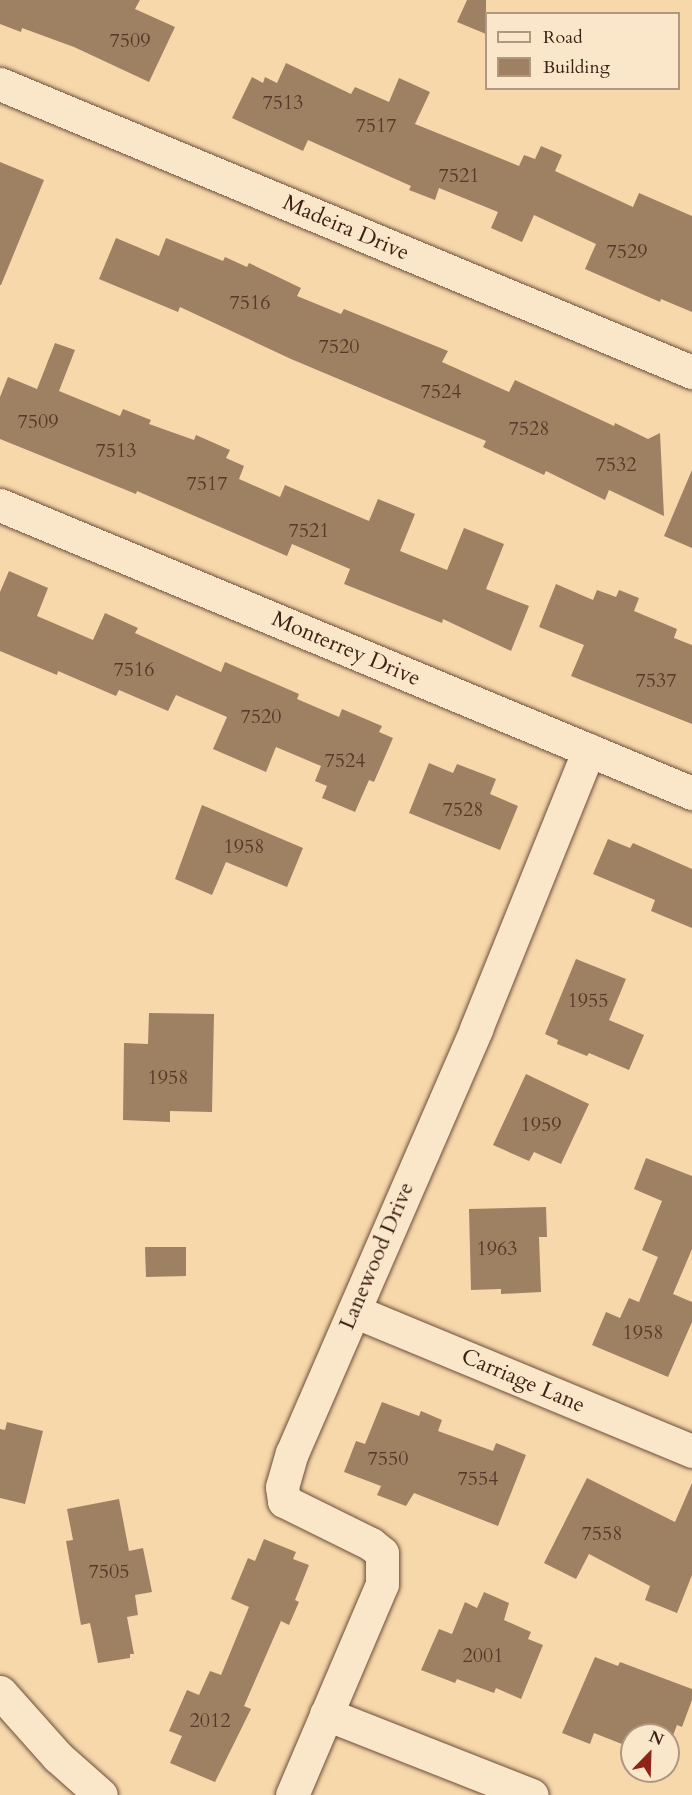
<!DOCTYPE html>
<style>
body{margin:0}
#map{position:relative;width:692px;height:1795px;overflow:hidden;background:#f7d8ab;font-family:Cardo,serif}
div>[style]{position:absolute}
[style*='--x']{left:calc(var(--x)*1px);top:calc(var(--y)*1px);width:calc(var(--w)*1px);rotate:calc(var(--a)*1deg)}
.building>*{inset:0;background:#9e8063}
.roads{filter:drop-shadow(0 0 2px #6c4f3b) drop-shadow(0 0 2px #6c4f3b)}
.street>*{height:33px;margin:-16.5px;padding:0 16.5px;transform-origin:16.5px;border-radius:16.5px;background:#fae6c8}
span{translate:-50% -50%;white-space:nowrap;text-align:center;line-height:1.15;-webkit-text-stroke:4.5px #fae6c8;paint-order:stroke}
.number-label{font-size:20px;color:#563929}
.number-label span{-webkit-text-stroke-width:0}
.street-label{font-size:22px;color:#3e2116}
.legend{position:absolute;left:485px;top:12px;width:195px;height:78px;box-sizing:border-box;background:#fae6c8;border:2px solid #af9781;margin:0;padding:8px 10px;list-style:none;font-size:18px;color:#3e2116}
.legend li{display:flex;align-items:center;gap:12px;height:30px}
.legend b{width:30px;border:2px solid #af9781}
.north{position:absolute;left:620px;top:1723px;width:60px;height:60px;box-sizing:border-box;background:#fae6c8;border:2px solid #af9781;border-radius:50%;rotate:23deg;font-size:16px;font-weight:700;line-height:24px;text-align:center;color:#3e2116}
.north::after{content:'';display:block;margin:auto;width:21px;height:27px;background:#8f2418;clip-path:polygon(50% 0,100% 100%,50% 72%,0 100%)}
</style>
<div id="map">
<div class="building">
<i style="clip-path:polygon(0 0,140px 0,135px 9px,175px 27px,149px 82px,74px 47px,22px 28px,21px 32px,0 24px)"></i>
<i style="clip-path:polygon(467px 0,486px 0,486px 34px,457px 22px)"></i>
<i style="clip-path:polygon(286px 63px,351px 94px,355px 87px,389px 102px,399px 78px,430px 92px,415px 124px,519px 166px,524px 155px,535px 159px,541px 146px,562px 155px,555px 171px,633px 207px,639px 193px,692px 216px,692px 312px,661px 299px,660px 302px,585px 269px,596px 244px,534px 215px,522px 242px,491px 228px,498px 212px,439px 188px,435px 200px,409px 190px,411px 186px,308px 140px,303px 151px,232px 118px,252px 77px,263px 83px,265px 77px,277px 83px)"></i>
<i style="clip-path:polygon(0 162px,44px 180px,1px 285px,0 285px)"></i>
<i style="clip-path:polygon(116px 238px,159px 256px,166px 238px,223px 261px,225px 257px,247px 267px,249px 263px,301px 288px,297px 296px,341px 314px,344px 309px,448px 351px,442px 362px,509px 392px,515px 380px,614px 426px,615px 423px,648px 439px,660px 433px,664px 516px,609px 490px,605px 500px,546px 471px,544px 475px,483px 447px,486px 441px,291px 359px,180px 307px,178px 312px,99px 279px)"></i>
<i style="clip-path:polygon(55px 343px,75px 350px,59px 391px,120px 416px,123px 409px,151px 420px,149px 424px,194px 440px,196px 435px,230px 450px,226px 458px,244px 466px,239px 479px,280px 497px,285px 485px,369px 521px,378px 499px,415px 514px,400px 551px,447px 570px,464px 528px,504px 544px,486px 589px,529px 606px,511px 651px,443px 619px,442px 623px,344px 584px,350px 569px,292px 544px,287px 556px,137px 491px,136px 494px,0 439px,0 397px,8px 377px,37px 389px)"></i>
<i style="clip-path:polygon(692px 470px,692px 548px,664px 536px)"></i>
<i style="clip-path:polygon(9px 571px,48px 588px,37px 616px,93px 640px,105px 613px,138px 628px,135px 633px,221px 672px,225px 662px,299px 694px,297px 699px,339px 717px,342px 709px,382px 726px,379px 732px,393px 738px,374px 782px,369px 780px,355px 812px,322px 798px,327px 786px,315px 781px,321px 766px,276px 747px,266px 772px,213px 749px,227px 717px,176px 695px,168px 711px,119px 690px,116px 696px,58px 671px,57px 675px,0 651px,0 592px)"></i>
<i style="clip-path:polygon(556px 584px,593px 600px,597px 590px,616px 597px,619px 590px,639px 598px,634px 611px,677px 629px,674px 638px,692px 645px,692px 724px,571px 676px,584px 645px,539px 627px)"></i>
<i style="clip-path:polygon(429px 763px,453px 773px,457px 764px,496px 779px,490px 794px,518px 806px,500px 850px,409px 813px)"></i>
<i style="clip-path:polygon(202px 805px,303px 848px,287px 887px,226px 862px,212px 895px,175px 879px)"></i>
<i style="clip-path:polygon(608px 839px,630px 848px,633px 843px,692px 869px,692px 928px,651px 911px,655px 900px,593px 874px)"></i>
<i style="clip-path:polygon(576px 959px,626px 979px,609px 1020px,644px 1035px,629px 1070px,589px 1053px,587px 1056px,557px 1044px,558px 1040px,545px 1034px)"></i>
<i style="clip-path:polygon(149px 1013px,214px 1014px,212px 1112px,170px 1111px,170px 1122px,123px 1120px,124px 1043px,148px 1044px)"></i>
<i style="clip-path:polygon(526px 1074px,589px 1104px,561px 1164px,534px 1152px,529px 1161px,493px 1145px)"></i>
<i style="clip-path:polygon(646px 1158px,692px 1176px,692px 1249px,673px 1294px,692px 1302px,692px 1322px,668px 1377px,592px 1345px,606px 1312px,620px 1318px,629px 1298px,639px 1302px,658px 1257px,642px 1250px,662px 1201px,634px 1189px)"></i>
<i style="clip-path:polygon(546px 1207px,547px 1237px,539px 1237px,541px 1292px,501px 1294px,501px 1289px,471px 1290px,469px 1209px)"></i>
<i style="clip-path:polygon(145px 1247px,186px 1247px,186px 1276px,146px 1277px)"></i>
<i style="clip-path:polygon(382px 1402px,419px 1416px,421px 1411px,442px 1420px,438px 1431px,493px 1451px,496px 1443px,526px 1455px,498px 1526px,414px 1493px,406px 1506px,377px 1495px,381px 1486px,344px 1472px,356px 1441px,365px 1444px)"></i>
<i style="clip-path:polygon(7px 1422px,43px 1431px,25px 1504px,0 1498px,0 1429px,5px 1430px)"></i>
<i style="clip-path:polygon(587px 1478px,675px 1522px,692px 1483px,692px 1575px,677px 1613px,645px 1600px,650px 1586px,589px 1554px,576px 1579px,544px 1563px)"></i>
<i style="clip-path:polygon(119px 1499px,129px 1551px,143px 1548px,152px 1592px,135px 1595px,138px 1615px,127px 1617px,134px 1654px,130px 1654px,130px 1658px,98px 1663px,90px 1623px,81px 1625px,66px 1541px,73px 1540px,67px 1509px)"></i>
<i style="clip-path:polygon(264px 1539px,296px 1552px,293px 1559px,309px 1565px,295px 1600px,299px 1602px,289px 1625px,281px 1621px,244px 1706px,251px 1709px,215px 1782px,170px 1763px,182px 1736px,169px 1731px,187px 1690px,199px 1695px,210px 1671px,221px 1675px,249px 1607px,231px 1599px,248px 1558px,255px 1561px)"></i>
<i style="clip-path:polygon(484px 1592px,509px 1603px,504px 1620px,531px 1632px,528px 1639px,543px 1645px,521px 1699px,496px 1688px,494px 1693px,457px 1679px,455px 1683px,421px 1670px,439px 1629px,452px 1634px,465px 1602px,477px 1608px)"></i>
<i style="clip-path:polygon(595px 1657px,618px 1666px,620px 1662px,692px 1689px,692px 1700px,682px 1727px,677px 1725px,668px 1749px,668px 1735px,632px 1735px,632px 1748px,594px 1733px,590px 1744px,562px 1733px)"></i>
</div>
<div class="roads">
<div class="street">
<i style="--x:0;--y:84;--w:750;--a:22.6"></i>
<i style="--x:0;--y:505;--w:750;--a:22.6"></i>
<i style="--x:354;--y:1311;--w:366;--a:22.5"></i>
<i style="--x:0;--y:1692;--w:87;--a:48.3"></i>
<i style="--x:58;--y:1757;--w:57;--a:41.5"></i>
<i style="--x:326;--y:1714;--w:221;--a:21.5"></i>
<i style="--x:292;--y:1795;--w:229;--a:-66.9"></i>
<i style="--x:382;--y:1584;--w:31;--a:-90"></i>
<i style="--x:382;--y:1553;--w:14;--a:-141"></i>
<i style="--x:371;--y:1544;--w:97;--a:-153.7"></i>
<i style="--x:284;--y:1501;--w:14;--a:-98"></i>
<i style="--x:282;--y:1487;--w:35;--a:-74"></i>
<i style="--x:292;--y:1453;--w:462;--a:-66.5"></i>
<i style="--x:476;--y:1029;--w:301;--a:-68"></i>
</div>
</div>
<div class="number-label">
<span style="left:130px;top:40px">7509</span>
<span style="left:283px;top:102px">7513</span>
<span style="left:376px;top:125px">7517</span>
<span style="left:459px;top:175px">7521</span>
<span style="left:627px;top:251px">7529</span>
<span style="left:250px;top:302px">7516</span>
<span style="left:339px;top:346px">7520</span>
<span style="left:441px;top:391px">7524</span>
<span style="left:38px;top:421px">7509</span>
<span style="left:529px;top:428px">7528</span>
<span style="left:116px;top:450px">7513</span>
<span style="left:616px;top:464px">7532</span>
<span style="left:207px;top:483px">7517</span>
<span style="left:309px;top:530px">7521</span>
<span style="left:134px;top:669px">7516</span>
<span style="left:656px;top:680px">7537</span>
<span style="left:261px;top:716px">7520</span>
<span style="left:345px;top:760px">7524</span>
<span style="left:463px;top:809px">7528</span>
<span style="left:244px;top:846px">1958</span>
<span style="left:588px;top:1000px">1955</span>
<span style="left:168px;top:1077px">1958</span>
<span style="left:541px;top:1124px">1959</span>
<span style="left:497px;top:1248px">1963</span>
<span style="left:643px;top:1332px">1958</span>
<span style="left:388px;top:1458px">7550</span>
<span style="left:478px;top:1478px">7554</span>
<span style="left:602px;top:1533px">7558</span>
<span style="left:109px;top:1571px">7505</span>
<span style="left:483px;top:1655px">2001</span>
<span style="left:210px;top:1720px">2012</span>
</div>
<div class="street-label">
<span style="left:346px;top:228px;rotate:23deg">Madeira Drive</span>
<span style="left:346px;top:649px;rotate:23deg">Monterrey Drive</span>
<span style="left:377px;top:1256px;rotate:-67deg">Lanewood Drive</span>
<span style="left:523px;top:1381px;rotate:23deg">Carriage Lane</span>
</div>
<ul class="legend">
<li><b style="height:8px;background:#fae6c8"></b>Road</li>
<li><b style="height:16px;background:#9e8063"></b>Building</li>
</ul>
<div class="north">N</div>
</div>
